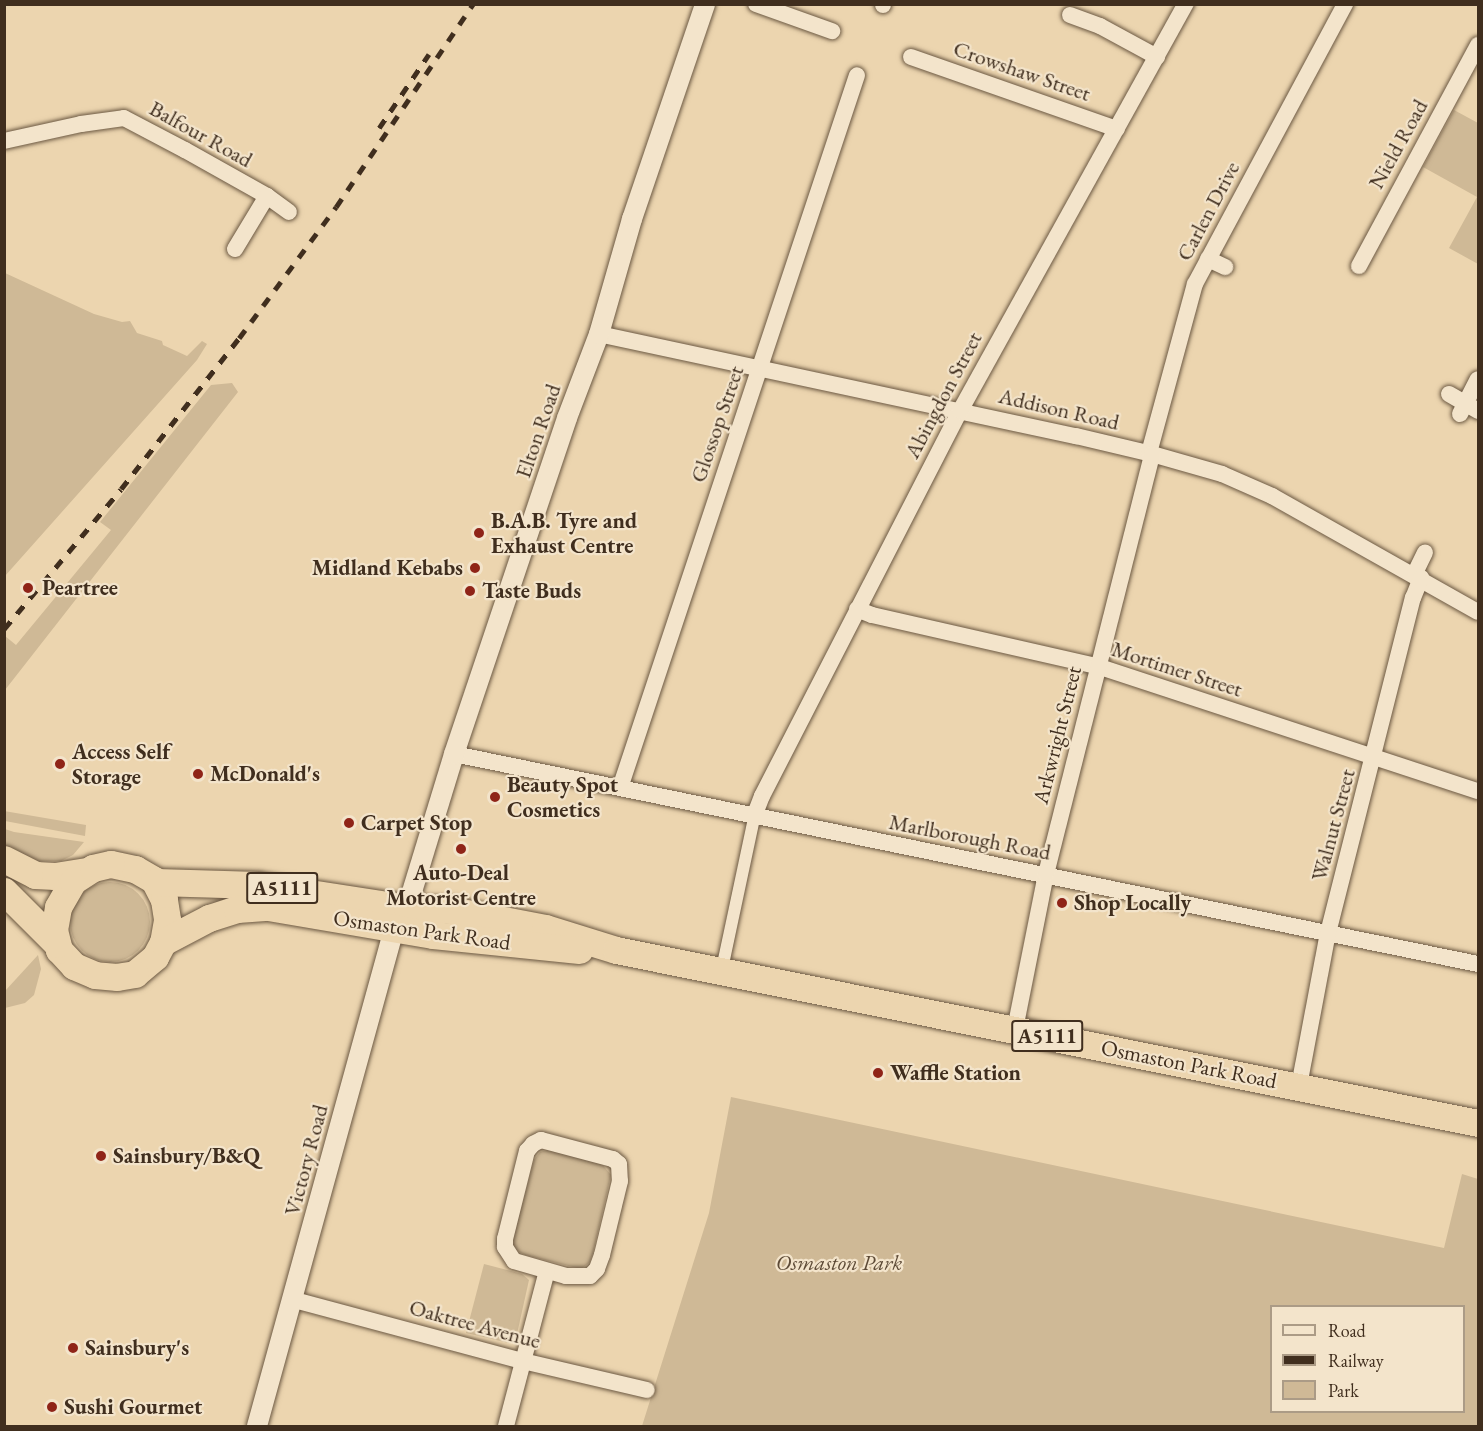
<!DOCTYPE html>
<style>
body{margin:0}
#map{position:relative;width:1483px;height:1431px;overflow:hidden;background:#ecd5af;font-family:"EB Garamond",serif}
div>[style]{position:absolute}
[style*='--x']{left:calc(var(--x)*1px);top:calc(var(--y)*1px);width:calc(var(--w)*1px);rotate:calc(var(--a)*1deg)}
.green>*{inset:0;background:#cfb996}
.round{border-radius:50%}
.roads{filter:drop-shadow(0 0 2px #6b5842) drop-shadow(0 0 2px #6b5842)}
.pedestrian>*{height:12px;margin:-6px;padding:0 6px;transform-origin:6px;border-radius:6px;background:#f3e4cb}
.minor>*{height:16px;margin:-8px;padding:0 8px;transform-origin:8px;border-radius:8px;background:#f3e4cb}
.tertiary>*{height:20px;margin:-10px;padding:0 10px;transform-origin:10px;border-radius:10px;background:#f3e4cb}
.trunk>*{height:27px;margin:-13.5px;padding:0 13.5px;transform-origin:13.5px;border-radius:13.5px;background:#ecd5af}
.rail>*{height:4.5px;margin-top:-2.25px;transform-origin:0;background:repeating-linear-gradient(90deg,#402e1e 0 10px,transparent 0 20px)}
.dots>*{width:16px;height:16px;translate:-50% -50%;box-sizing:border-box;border:3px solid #f3e4cb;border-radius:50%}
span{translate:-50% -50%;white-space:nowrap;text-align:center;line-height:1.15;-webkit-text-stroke:4.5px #f3e4cb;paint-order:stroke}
.shield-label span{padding:2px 4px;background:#f3e4cb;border:2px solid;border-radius:4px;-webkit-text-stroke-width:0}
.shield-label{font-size:21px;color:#402e1e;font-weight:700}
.street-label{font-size:22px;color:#402e1e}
.poi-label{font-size:22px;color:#402e1e;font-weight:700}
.left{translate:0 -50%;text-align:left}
.right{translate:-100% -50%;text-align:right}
.park-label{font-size:22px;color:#5d4a36;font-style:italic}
.frame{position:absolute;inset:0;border:6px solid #402e1e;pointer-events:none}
.legend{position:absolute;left:1270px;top:1305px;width:195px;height:108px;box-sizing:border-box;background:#f3e4cb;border:2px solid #ab9b86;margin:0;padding:8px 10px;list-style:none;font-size:18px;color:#402e1e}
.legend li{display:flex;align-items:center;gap:12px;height:30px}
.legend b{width:30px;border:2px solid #ab9b86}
</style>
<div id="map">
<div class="green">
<i style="clip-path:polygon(1454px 110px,1478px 123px,1478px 264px,1449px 248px,1477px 197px,1423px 167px)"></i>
<i style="clip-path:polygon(5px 273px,94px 314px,122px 322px,130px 321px,137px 333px,162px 341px,163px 345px,187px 356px,202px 341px,207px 344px,197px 360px,5px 576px)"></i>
<i style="clip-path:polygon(232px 383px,238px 392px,5px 690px,5px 636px,16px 645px,111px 530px,100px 522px,211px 385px)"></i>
<i style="clip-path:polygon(4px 811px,86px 825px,85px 836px,5px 821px)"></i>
<i style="clip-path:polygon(5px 829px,14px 832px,84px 842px,73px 855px,61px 861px,36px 861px,5px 846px)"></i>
<i class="round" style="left:70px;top:882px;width:80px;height:80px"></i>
<i style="clip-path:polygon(38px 955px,41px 969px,34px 995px,25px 1003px,5px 1008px,5px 991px)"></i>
<i style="clip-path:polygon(evenodd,731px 1097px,1444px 1248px,1462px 1174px,1478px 1179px,1478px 1426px,642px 1426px,709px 1213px,731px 1097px,1272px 1306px,1464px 1306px,1464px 1412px,1272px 1412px,1272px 1306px)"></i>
<i style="clip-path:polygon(551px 1149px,601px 1163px,611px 1175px,593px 1253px,590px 1262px,581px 1269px,525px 1255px,516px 1250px,512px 1242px,534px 1160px,540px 1152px)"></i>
<i style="clip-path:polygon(484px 1264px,522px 1274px,529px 1280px,517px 1334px,514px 1341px,509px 1343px,466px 1333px)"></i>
</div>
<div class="roads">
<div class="pedestrian">
<i style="--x:722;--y:969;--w:158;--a:-78"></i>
</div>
<div class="minor">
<i style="--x:756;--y:4;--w:81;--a:19.6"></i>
<i style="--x:883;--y:5;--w:1;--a:-90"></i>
<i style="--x:1070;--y:15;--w:32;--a:20"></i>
<i style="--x:1100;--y:26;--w:65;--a:28.5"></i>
<i style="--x:911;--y:57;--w:218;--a:19.3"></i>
<i style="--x:4;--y:141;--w:79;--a:-12.4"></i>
<i style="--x:81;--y:124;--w:43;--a:-7.9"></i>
<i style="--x:124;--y:118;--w:69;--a:27.7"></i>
<i style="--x:185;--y:150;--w:94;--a:29.3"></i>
<i style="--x:267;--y:196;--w:27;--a:36"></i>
<i style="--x:235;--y:249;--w:62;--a:-58.9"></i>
<i style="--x:1208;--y:259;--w:19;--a:25"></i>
<i style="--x:1359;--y:266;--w:251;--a:-61.7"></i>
<i style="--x:599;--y:334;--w:488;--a:12.1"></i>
<i style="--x:1076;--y:436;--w:78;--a:13.3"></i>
<i style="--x:1152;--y:454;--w:73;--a:15.9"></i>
<i style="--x:1222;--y:474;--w:55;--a:23.7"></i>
<i style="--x:1272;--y:496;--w:236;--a:29.4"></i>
<i style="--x:1449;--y:394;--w:34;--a:30"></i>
<i style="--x:1460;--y:414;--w:39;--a:-63"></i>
<i style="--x:1149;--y:453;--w:175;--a:-74.8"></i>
<i style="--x:1195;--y:284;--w:318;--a:-61.8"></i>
<i style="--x:1414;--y:575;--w:25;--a:-64"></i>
<i style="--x:857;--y:609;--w:16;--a:22"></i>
<i style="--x:872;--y:615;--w:231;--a:12.8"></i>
<i style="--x:1097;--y:666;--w:401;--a:18.2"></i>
<i style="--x:454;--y:754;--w:1045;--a:11.59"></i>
<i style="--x:620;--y:788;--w:751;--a:-71.61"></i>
<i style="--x:755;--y:814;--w:19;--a:-69"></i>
<i style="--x:762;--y:796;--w:433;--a:-62.8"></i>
<i style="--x:960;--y:411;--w:466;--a:-61"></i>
<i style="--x:1015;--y:1029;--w:158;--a:-78.7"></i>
<i style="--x:1046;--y:874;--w:433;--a:-75.8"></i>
<i style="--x:1299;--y:1086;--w:156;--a:-79.3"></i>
<i style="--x:1328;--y:933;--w:346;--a:-75.8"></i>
<i style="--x:1413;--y:598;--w:22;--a:-68"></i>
<i style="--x:541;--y:1140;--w:74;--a:14.8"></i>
<i style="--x:613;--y:1159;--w:8;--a:40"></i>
<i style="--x:619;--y:1164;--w:17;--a:87"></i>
<i style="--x:620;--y:1181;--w:76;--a:103.7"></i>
<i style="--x:602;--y:1255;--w:15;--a:110"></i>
<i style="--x:597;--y:1269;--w:10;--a:135"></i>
<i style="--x:590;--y:1276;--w:24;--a:180"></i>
<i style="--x:566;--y:1276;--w:54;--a:-163.9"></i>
<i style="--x:514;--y:1261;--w:17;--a:-123"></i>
<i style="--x:505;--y:1247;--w:8;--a:-90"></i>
<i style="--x:505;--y:1239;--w:91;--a:-76"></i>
<i style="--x:527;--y:1151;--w:9;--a:-49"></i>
<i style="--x:533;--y:1144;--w:9;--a:-27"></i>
<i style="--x:291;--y:1299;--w:240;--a:15"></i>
<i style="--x:523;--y:1361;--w:127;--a:13.2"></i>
<i style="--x:506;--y:1426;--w:160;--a:-75.2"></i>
</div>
<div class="tertiary">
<i style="--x:257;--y:1426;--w:516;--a:-74.59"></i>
<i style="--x:394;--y:929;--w:25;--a:-58"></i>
<i style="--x:407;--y:908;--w:161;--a:-73"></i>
<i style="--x:454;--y:754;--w:354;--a:-71.4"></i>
<i style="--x:567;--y:418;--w:90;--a:-69.1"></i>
<i style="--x:599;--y:334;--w:120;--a:-74"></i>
<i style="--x:632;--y:219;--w:227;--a:-71.2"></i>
</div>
<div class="trunk">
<i style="--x:4;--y:859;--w:35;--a:27"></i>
<i style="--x:35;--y:875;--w:20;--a:3"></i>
<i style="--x:55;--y:876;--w:30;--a:-9"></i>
<i style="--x:111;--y:864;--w:25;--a:12"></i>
<i style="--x:135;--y:869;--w:22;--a:30"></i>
<i style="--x:154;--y:880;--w:22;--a:63"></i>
<i style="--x:164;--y:900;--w:20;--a:81"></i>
<i style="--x:167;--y:920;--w:22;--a:100"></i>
<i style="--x:163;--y:942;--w:17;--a:118"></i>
<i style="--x:155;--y:957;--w:26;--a:140"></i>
<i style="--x:135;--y:974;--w:18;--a:171"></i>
<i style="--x:117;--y:977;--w:22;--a:-175"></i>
<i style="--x:95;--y:975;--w:23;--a:-157"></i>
<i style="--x:74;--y:966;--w:22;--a:-133"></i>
<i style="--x:59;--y:950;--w:21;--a:-104"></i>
<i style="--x:54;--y:930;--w:23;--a:-80"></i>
<i style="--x:58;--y:907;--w:30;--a:-60"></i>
<i style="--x:73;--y:881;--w:24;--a:-33"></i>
<i style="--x:93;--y:868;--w:18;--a:-13"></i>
<i style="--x:156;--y:882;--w:102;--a:1.7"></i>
<i style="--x:258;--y:885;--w:151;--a:8.8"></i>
<i style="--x:407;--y:908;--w:44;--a:2.6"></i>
<i style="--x:451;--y:910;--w:96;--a:10.8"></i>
<i style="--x:545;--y:928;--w:74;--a:17.2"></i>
<i style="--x:616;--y:950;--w:879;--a:11.35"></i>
<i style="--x:4;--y:891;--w:75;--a:45"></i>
<i style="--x:163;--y:942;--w:52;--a:-27.6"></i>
<i style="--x:209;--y:918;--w:29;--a:-18"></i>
<i style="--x:237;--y:909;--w:31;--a:-4"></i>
<i style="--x:268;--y:907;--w:167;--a:9.6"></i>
<i style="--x:433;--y:935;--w:147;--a:5.9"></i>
</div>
</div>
<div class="rail">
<i style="--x:379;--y:128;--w:89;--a:-56"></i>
<i style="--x:4;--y:629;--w:182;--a:-50.1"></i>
<i style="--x:121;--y:489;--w:192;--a:-52"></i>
<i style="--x:239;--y:338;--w:163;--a:-53.5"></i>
<i style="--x:336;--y:207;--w:245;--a:-56"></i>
</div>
<div class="dots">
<i style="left:479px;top:533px;background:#8f2418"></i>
<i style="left:475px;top:568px;background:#8f2418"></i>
<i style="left:28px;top:588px;background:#8f2418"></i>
<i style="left:470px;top:591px;background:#8f2418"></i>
<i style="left:60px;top:764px;background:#8f2418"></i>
<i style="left:198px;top:774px;background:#8f2418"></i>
<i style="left:495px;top:797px;background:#8f2418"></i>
<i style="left:349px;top:823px;background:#8f2418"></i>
<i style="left:461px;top:849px;background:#8f2418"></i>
<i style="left:1062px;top:903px;background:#8f2418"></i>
<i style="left:878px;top:1073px;background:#8f2418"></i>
<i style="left:101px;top:1156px;background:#8f2418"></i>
<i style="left:73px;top:1348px;background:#8f2418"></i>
<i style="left:52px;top:1407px;background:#8f2418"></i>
</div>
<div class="shield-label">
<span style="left:282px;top:888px">A5111</span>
<span style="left:1047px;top:1036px">A5111</span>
</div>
<div class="street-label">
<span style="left:1022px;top:71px;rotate:19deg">Crowshaw Street</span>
<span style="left:201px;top:134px;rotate:29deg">Balfour Road</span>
<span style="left:1398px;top:144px;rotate:-61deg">Nield Road</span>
<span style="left:1208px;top:211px;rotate:-62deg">Carlen Drive</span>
<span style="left:943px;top:395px;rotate:-62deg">Abingdon Street</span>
<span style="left:1059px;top:409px;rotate:13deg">Addison Road</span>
<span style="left:717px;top:424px;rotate:-71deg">Glossop Street</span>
<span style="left:538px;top:431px;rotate:-71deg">Elton Road</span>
<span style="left:1177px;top:669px;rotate:18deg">Mortimer Street</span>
<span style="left:1057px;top:735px;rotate:-76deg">Arkwright Street</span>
<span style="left:1333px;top:825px;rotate:-75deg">Walnut Street</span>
<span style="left:970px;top:837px;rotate:11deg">Marlborough Road</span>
<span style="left:422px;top:930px;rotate:8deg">Osmaston Park Road</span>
<span style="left:1189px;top:1064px;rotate:11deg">Osmaston Park Road</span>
<span style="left:306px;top:1160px;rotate:-75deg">Victory Road</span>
<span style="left:475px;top:1324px;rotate:15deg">Oaktree Avenue</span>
</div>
<div class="poi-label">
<span class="left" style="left:491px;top:533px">B.A.B. Tyre and<br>Exhaust Centre</span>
<span class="right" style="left:463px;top:568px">Midland Kebabs</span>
<span class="left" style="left:42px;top:588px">Peartree</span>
<span class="left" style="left:482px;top:591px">Taste Buds</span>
<span class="left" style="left:72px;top:764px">Access Self<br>Storage</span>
<span class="left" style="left:210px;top:774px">McDonald's</span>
<span class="left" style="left:507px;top:797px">Beauty Spot<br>Cosmetics</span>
<span class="left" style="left:361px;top:823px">Carpet Stop</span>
<span style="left:461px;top:885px">Auto-Deal<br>Motorist Centre</span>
<span class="left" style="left:1074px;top:903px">Shop Locally</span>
<span class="left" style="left:890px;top:1073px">Waffle Station</span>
<span class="left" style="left:113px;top:1156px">Sainsbury/B&amp;Q</span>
<span class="left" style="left:85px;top:1348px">Sainsbury's</span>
<span class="left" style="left:64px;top:1407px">Sushi Gourmet</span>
</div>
<div class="park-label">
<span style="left:839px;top:1263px">Osmaston Park</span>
</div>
<div class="frame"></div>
<ul class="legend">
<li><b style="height:8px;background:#f3e4cb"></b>Road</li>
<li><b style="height:8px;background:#402e1e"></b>Railway</li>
<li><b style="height:16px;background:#cfb996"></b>Park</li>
</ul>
</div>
